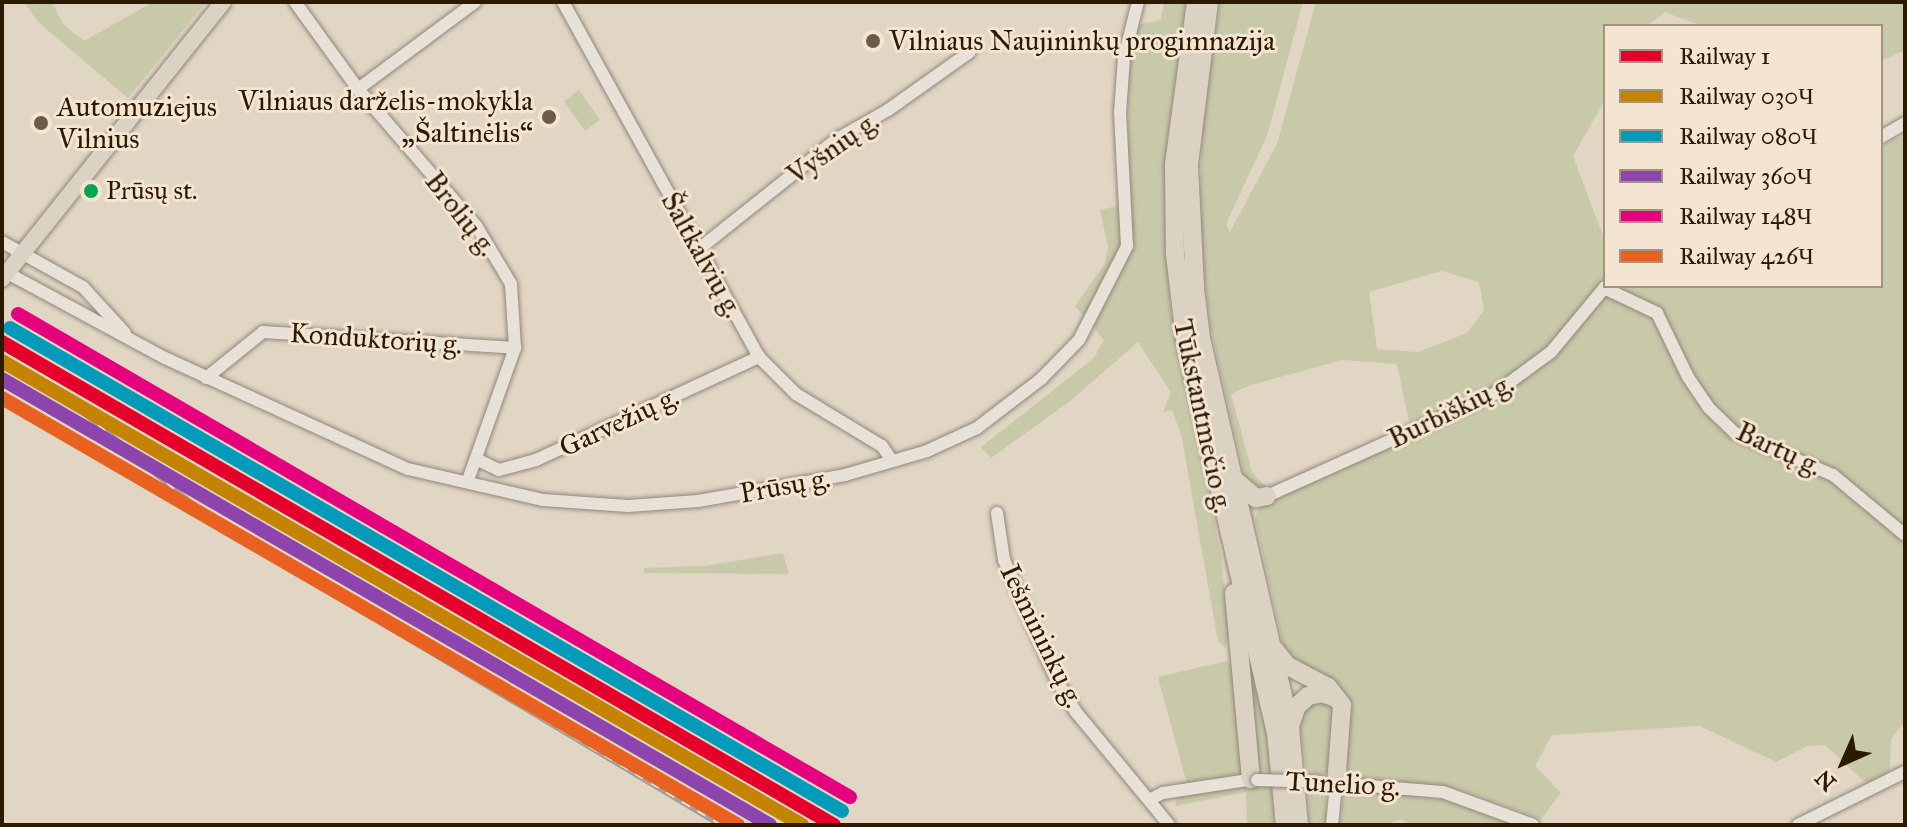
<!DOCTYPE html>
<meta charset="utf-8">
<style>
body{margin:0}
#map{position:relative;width:1907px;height:827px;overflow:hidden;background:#e1d5c4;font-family:"IM FELL Great Primer",serif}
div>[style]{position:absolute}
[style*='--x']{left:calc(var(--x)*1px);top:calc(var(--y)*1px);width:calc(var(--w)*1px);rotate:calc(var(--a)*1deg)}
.green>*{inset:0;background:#c8c9a9}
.roads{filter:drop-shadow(0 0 2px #90877b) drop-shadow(0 0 2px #90877b)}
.minor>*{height:12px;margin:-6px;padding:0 6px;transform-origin:6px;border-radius:6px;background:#e7e1d8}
.major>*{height:16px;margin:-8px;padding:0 8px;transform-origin:8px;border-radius:8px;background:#dbd2c3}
.highway>*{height:18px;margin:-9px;padding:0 9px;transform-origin:9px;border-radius:9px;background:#dbd2c3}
.rail>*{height:6px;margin-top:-3px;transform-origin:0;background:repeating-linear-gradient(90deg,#f3e5d1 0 9px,#a39c94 0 18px);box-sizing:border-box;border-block:2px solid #a39c94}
.bridges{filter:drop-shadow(0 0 2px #90877b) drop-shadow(0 0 2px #90877b)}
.minor-bridge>*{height:12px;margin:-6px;padding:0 6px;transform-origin:6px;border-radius:6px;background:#e7e1d8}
.rail-1>*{height:14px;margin:-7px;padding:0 7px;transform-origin:7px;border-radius:7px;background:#e4002b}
.rail-2>*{height:14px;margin:-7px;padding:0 7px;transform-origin:7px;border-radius:7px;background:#c48301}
.rail-3>*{height:14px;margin:-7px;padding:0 7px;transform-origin:7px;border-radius:7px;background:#049bba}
.rail-4>*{height:14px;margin:-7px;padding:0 7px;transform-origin:7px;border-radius:7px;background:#8e44ad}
.rail-5>*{height:14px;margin:-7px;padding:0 7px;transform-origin:7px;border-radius:7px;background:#e5007d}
.rail-6>*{height:14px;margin:-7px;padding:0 7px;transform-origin:7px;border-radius:7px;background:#e86120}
.dots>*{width:22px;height:22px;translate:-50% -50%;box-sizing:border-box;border:4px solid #f3e5d1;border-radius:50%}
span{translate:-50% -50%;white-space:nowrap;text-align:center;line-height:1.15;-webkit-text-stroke:6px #f3e5d1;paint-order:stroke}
.bus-label{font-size:26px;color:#2d1a03}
.left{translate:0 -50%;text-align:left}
.poi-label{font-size:28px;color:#2d1a03}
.right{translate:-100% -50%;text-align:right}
.street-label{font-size:28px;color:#2d1a03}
.frame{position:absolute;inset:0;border:4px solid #2d1a03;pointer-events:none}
.legend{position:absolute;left:1603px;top:24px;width:280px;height:264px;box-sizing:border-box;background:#f3e5d1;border:2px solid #a4947f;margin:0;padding:10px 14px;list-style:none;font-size:24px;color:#2d1a03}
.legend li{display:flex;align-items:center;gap:16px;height:40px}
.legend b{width:40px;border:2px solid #a4947f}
.north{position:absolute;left:1803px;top:723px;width:80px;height:80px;-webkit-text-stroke:6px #f3e5d1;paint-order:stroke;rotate:225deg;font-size:22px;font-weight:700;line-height:32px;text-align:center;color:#2d1a03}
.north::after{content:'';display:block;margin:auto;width:28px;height:36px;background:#2d1a03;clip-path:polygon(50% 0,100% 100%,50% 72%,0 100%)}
</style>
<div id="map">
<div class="green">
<i style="clip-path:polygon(24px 2px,52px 2px,63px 24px,84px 41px,153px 2px,206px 2px,128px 98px,38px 22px)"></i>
<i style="clip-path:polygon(1164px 2px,1186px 2px,1166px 150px,1170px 305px,1221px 555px,1229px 638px,1225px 648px,1218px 641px,1181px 434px,1172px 410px,1163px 412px,1171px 392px,1138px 342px,1069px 402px,991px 458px,981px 447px,1094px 358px,1104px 340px,1075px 306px,1105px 263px,1108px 247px,1100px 210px,1126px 204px,1130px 53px,1137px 25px,1161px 20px)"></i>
<i style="clip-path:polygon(evenodd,1220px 2px,1303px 2px,1267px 136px,1226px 224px,1230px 232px,1277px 144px,1316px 2px,1905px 2px,1905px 50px,1881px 61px,1881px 26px,1702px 26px,1665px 12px,1647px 26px,1605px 26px,1605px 100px,1573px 156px,1605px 241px,1605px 286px,1881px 286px,1881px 146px,1905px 135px,1905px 721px,1891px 739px,1890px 768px,1884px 777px,1866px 783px,1825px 745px,1807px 746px,1776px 762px,1700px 726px,1552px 735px,1535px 766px,1561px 793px,1541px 819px,1464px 791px,1347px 777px,1349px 711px,1285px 653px,1255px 519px,1258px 509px,1280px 496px,1412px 437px,1397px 364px,1342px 360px,1251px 385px,1231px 394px,1252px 472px,1266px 487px,1247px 486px,1210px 325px,1200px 229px,1202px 132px,1220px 2px,1442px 271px,1479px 282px,1484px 310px,1467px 333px,1418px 352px,1377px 349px,1369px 292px,1442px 271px)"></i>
<i style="clip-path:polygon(579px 90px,600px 120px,585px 131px,564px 101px)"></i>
<i style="clip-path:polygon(783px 553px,789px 574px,644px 573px,644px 568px,704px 566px)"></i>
<i style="clip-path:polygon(1241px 614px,1262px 707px,1272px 772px,1257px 769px)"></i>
<i style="clip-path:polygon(1227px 661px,1235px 665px,1242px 775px,1187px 784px,1158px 677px)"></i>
<i style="clip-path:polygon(1323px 697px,1334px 708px,1331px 767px,1325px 774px,1307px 774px,1299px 718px,1304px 702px)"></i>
<i style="clip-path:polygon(1249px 784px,1273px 786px,1274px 825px,1247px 825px,1246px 792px,1175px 806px,1178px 794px)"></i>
<i style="clip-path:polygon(1308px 788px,1326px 793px,1326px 825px,1309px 825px)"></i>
<i style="clip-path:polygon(1351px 790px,1434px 797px,1526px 825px,1408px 825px,1402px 819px,1384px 825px,1340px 825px,1343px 795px)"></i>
</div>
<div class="roads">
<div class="minor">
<i style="--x:295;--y:2;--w:107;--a:54.1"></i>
<i style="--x:358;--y:89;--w:182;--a:49.2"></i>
<i style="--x:477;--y:227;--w:66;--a:59.2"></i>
<i style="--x:511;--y:284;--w:64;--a:86.4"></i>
<i style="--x:515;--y:348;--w:140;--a:109.6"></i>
<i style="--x:563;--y:2;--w:406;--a:61.1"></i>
<i style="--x:759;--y:357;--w:52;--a:45"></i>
<i style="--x:796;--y:394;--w:100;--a:31.2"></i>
<i style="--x:882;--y:446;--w:18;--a:56"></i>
<i style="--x:358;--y:89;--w:146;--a:-36.6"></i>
<i style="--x:1881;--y:137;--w:28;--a:-30"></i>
<i style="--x:2;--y:242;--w:93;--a:29.1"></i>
<i style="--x:83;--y:287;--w:62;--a:47.6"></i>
<i style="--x:699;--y:249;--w:176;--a:-38.6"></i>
<i style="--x:837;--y:139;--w:59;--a:-29.6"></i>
<i style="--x:888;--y:110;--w:100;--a:-35.3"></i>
<i style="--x:2;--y:270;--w:185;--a:28.4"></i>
<i style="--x:165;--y:358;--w:267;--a:24.6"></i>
<i style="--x:408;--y:469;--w:139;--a:12.9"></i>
<i style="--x:543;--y:500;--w:85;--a:4"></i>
<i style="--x:628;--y:506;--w:70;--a:-4.1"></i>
<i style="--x:698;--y:501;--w:149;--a:-10"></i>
<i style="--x:845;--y:475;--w:85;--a:-16.3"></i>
<i style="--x:927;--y:451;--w:55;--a:-24.7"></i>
<i style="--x:977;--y:428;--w:81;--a:-37.4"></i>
<i style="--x:1041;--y:379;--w:54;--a:-45.7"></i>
<i style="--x:1079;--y:340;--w:106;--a:-62.9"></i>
<i style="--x:1127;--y:246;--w:133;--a:-93"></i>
<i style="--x:1120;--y:113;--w:56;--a:-85.9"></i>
<i style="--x:1124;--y:57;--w:57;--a:-75.7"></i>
<i style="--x:1604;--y:288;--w:59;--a:25.3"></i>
<i style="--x:1657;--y:313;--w:71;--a:64.2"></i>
<i style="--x:1688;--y:377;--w:37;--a:56"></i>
<i style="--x:1709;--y:408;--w:36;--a:44"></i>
<i style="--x:1735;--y:433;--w:107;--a:23.2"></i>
<i style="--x:1833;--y:475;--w:94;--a:39.8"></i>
<i style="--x:206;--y:378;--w:73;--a:-38.9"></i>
<i style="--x:263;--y:332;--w:253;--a:3.6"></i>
<i style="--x:476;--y:459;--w:25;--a:26"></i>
<i style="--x:499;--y:470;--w:38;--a:-15"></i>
<i style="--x:536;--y:460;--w:246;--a:-24.8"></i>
<i style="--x:1267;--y:496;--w:249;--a:-24.2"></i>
<i style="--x:1494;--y:394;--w:71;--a:-36.4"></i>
<i style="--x:1551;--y:352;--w:86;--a:-50.2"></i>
<i style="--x:997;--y:513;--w:48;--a:81.5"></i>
<i style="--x:1004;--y:560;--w:130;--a:66.4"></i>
<i style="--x:1056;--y:679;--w:39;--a:59"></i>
<i style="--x:1076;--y:712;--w:146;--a:50.5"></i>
<i style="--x:1332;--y:783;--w:111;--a:4.6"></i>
<i style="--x:1443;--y:792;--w:96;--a:20.1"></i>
<i style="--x:1149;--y:800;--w:16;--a:-27"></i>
<i style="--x:1163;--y:793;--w:93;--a:-8.7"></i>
<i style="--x:1332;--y:825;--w:41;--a:-84.4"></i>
<i style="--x:1798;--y:825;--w:119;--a:-26.4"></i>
</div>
<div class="major">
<i style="--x:2;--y:279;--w:354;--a:-51.4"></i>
</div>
<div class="highway">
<i style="--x:1196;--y:2;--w:164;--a:97.7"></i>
<i style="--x:1174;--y:165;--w:89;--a:89.4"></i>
<i style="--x:1175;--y:254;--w:86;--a:83.3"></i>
<i style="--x:1185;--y:339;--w:403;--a:77"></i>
<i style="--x:1276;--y:732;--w:93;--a:84.5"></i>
<i style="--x:1209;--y:2;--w:164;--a:97"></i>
<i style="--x:1189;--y:165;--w:124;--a:87.2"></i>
<i style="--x:1195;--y:289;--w:49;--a:83"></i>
<i style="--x:1201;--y:338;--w:400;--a:77.1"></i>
<i style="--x:1290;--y:728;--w:97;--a:84.7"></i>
<i style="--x:1235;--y:480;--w:28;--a:41"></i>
<i style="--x:1256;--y:498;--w:11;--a:-10"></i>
<i style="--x:1234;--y:593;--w:187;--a:84.8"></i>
<i style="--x:1274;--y:649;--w:22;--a:51"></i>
<i style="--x:1288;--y:666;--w:45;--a:27.7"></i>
<i style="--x:1328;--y:687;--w:23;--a:52"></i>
<i style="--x:1342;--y:705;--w:79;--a:94.3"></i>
<i style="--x:1290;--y:726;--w:21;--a:-71"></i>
<i style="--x:1297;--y:706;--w:15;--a:-42"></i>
<i style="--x:1308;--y:696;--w:14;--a:-12"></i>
<i style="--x:1322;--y:693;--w:15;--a:20"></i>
</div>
</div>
<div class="rail">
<i style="--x:2;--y:357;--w:64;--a:31"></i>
<i style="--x:57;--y:390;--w:177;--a:40.2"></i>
<i style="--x:192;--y:504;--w:105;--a:33.4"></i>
<i style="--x:280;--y:562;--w:513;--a:30.81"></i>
</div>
<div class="bridges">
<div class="minor-bridge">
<i style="--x:1257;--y:780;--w:64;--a:1.8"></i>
</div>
</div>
<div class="rail-1">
<i style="--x:2;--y:342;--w:962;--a:30.14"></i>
</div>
<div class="rail-2">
<i style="--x:2;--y:361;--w:925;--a:30.11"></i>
</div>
<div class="rail-3">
<i style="--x:10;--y:328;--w:962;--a:30.14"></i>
</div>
<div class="rail-4">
<i style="--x:2;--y:379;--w:888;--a:30.14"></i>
</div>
<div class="rail-5">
<i style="--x:18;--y:314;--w:962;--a:30.14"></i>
</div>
<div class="rail-6">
<i style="--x:2;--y:398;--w:851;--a:30.12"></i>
</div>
<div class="dots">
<i style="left:873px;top:41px;background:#6c5b47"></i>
<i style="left:549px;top:117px;background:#6c5b47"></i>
<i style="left:41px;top:123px;background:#6c5b47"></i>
<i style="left:91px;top:191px;background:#00a651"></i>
</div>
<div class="bus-label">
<span class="left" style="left:106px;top:191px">Prūsų st.</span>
</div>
<div class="poi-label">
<span class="left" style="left:889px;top:41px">Vilniaus Naujininkų progimnazija</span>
<span class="right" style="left:533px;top:117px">Vilniaus darželis-mokykla<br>„Šaltinėlis“</span>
<span class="left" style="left:57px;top:123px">Automuziejus<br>Vilnius</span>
</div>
<div class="street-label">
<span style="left:833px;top:148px;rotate:-35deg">Vyšnių g.</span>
<span style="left:461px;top:214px;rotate:52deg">Brolių g.</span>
<span style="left:702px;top:255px;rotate:61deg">Šaltkalvių g.</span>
<span style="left:376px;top:339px;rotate:4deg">Konduktorių g.</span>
<span style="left:1451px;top:411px;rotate:-26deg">Burbiškių g.</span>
<span style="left:1203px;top:416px;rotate:78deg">Tūkstantmečio g.</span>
<span style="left:619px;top:422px;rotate:-25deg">Garvežių g.</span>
<span style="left:1779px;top:449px;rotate:25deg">Bartų g.</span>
<span style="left:785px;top:486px;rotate:-10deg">Prūsų g.</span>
<span style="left:1042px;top:636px;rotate:64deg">Iešmininkų g.</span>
<span style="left:1343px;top:784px;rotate:3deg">Tunelio g.</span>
</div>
<div class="frame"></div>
<ul class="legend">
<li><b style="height:10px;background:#e4002b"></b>Railway 1</li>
<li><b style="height:10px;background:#c48301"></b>Railway 030Ч</li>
<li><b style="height:10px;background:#049bba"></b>Railway 080Ч</li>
<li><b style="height:10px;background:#8e44ad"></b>Railway 360Ч</li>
<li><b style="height:10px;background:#e5007d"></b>Railway 148Ч</li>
<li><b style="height:10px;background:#e86120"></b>Railway 426Ч</li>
</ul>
<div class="north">N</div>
</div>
